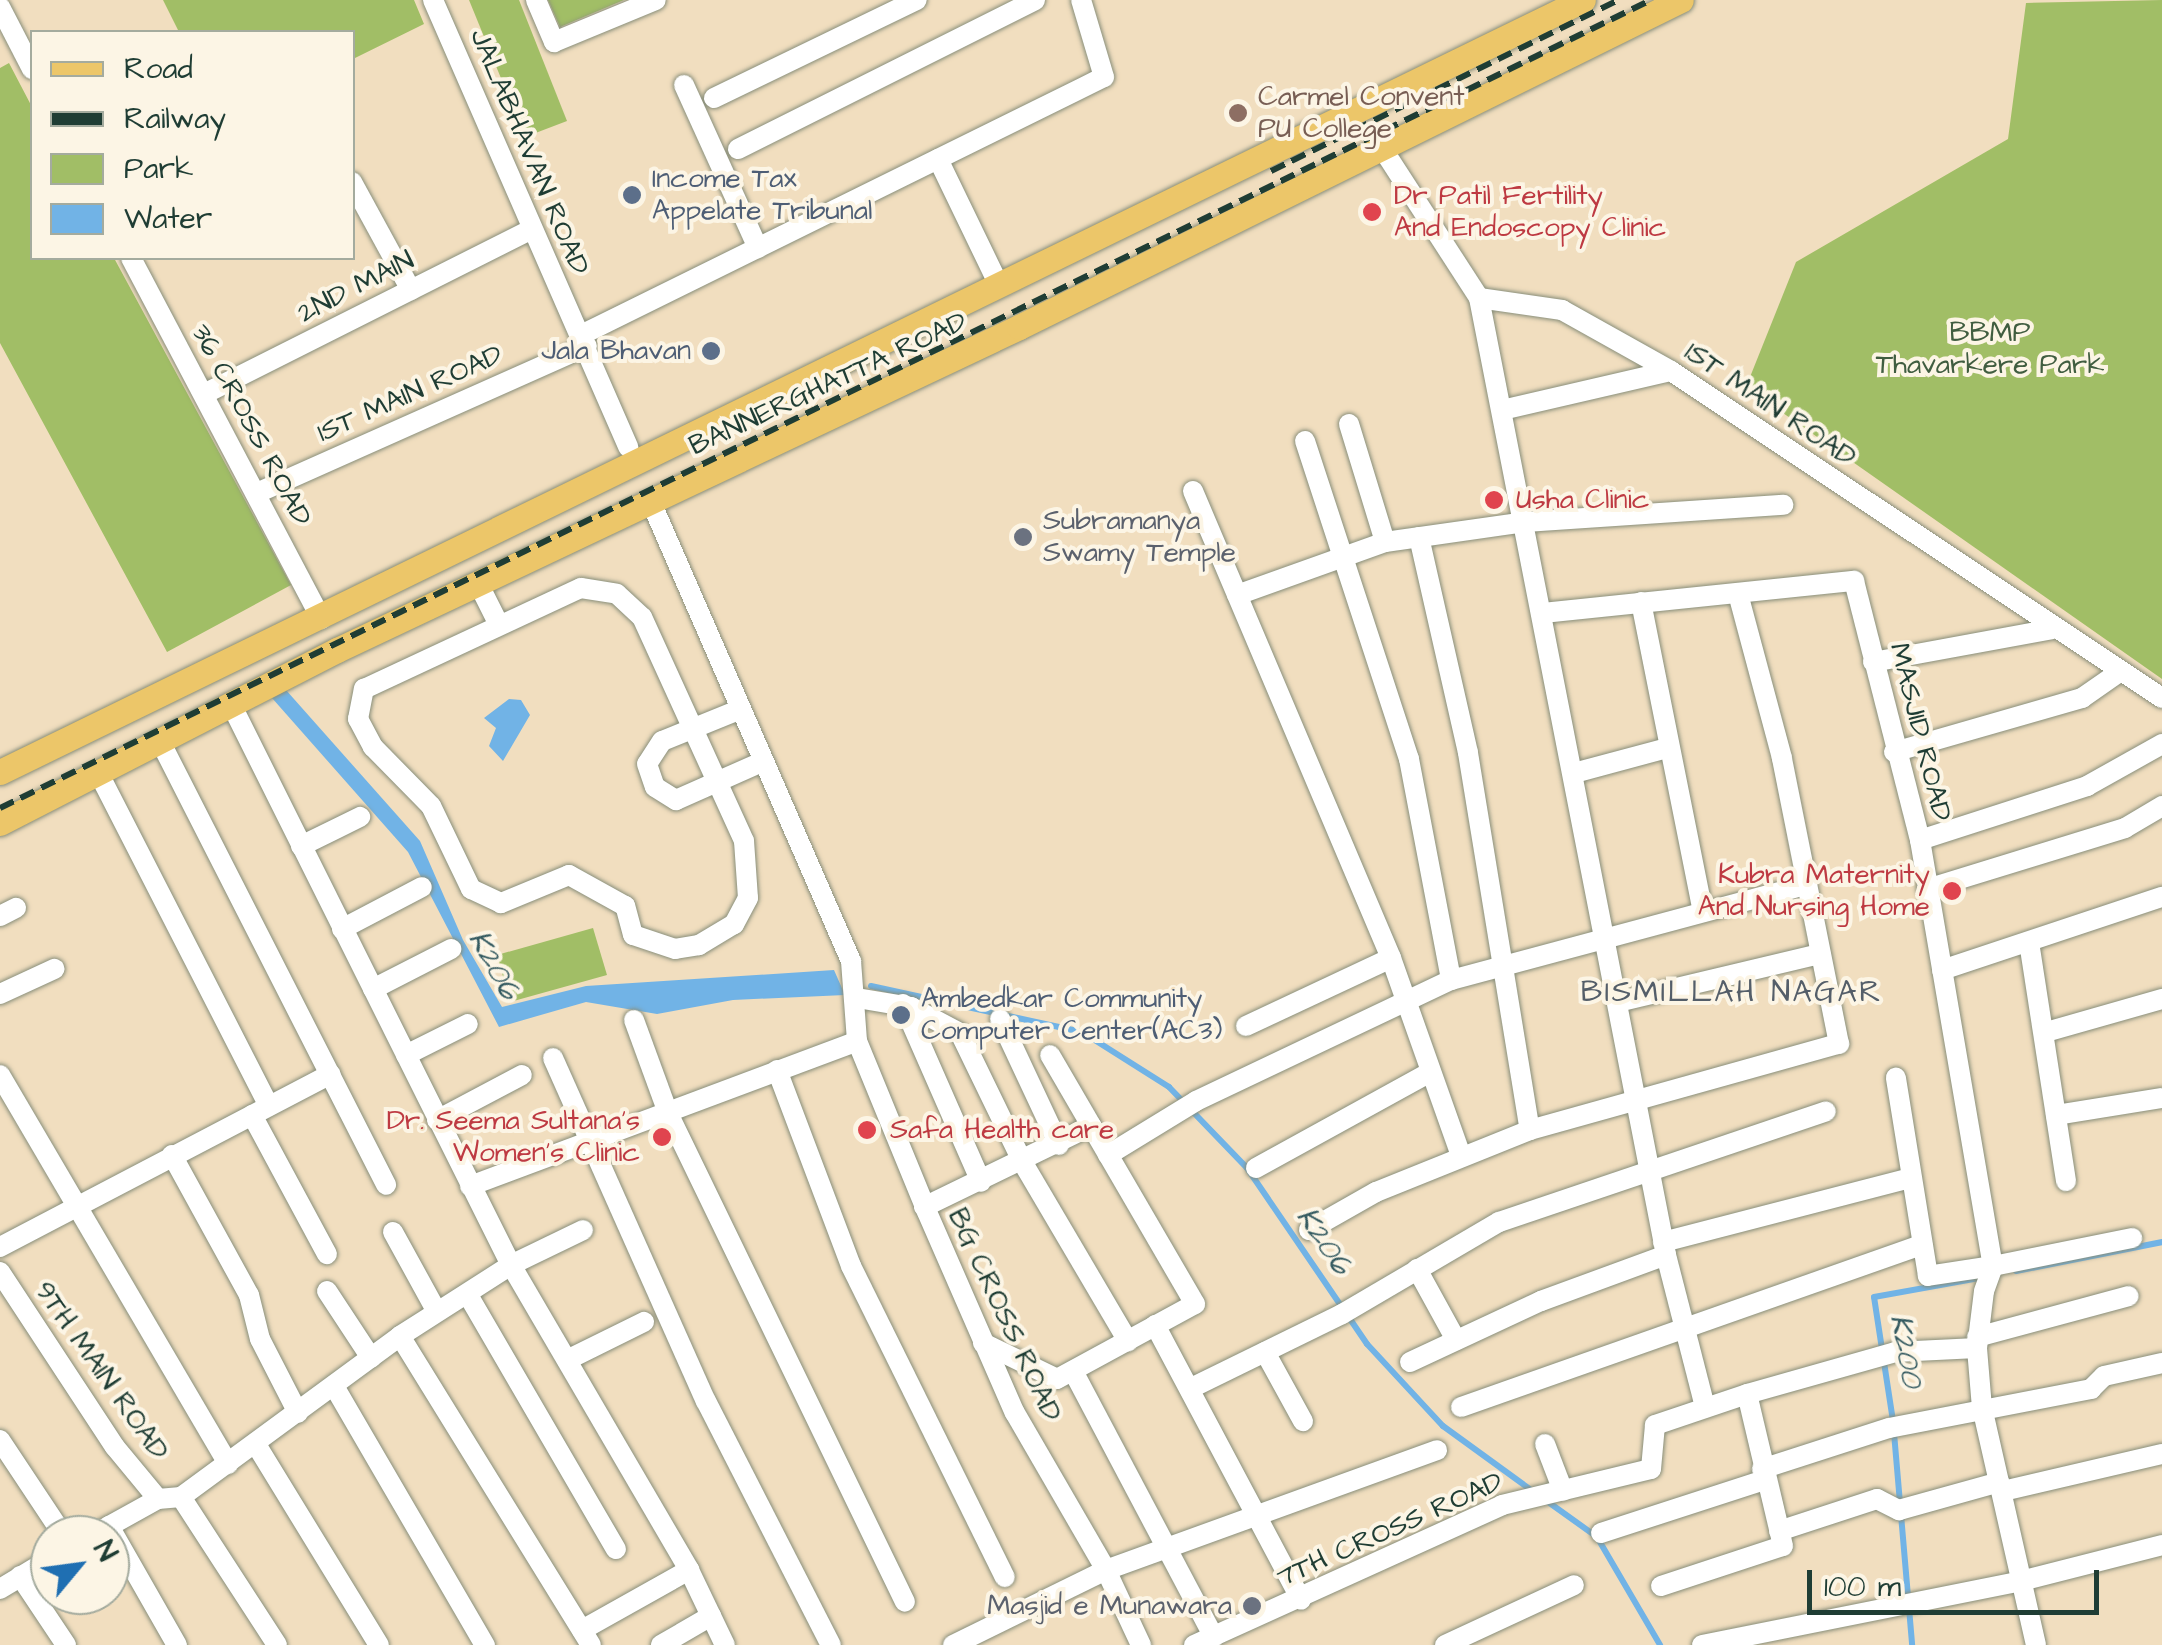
<!DOCTYPE html>
<style>
body{margin:0}
#map{position:relative;width:2162px;height:1645px;overflow:hidden;background:#f1debf;font-family:"Architects Daughter",sans-serif}
div>[style]{position:absolute}
[style*='--x']{left:calc(var(--x)*1px);top:calc(var(--y)*1px);width:calc(var(--w)*1px);rotate:calc(var(--a)*1deg)}
.green>*{inset:0;background:#a1be66}
.water>*{inset:0;background:#71b3e6}
.stream>*{height:6px;margin:-3px;padding:0 3px;transform-origin:3px;border-radius:3px;background:#71b3e6}
.roads{filter:drop-shadow(0 0 2px #888e7a) drop-shadow(0 0 2px #888e7a)}
.minor>*{height:20px;margin:-10px;padding:0 10px;transform-origin:10px;border-radius:10px;background:#fff}
.major>*{height:25px;margin:-12.5px;padding:0 12.5px;transform-origin:12.5px;border-radius:12.5px;background:#ecc669}
.rail>*{height:6px;margin-top:-3px;transform-origin:0;background:repeating-linear-gradient(90deg,#1f3d34 0 15px,transparent 0 23px)}
.dots>*{width:28px;height:28px;translate:-50% -50%;box-sizing:border-box;border:5px solid #fcf5e5;border-radius:50%}
span{translate:-50% -50%;white-space:nowrap;text-align:center;line-height:1.15;-webkit-text-stroke:8px #fcf5e5;paint-order:stroke}
.education-label{font-size:28px;color:#785e54}
.left{translate:0 -50%;text-align:left}
.street-label{font-size:28px;color:#1f3d34}
.service-label{font-size:28px;color:#4e5e75}
.right{translate:-100% -50%;text-align:right}
.health-label{font-size:28px;color:#be3a42}
.park-label{font-size:28px;color:#405d40}
.worship-label{font-size:28px;color:#5b616d}
.water-label{font-size:30px;color:#345a60;font-style:italic}
.neighbourhood-label{font-size:30px;color:#545e69;letter-spacing:2.5px}
.legend{position:absolute;left:30px;top:30px;width:325px;height:230px;box-sizing:border-box;background:#fcf5e5;border:2px solid #a4ab9e;margin:0;padding:12px 18px;list-style:none;font-size:30px;color:#1f3d34}
.legend li{display:flex;align-items:center;gap:20px;height:50px}
.legend b{width:50px;border:2px solid #a4ab9e}
.north{position:absolute;left:30px;top:1515px;width:100px;height:100px;box-sizing:border-box;background:#fcf5e5;border:2px solid #a4ab9e;border-radius:50%;rotate:61deg;font-size:28px;font-weight:700;line-height:40px;text-align:center;color:#1f3d34}
.north::after{content:'';display:block;margin:auto;width:35px;height:45px;background:#1f6fb2;clip-path:polygon(50% 0,100% 100%,50% 72%,0 100%)}
.scale{position:absolute;left:1807px;top:1570px;width:292px;height:45px;box-sizing:border-box;border:5px solid #1f3d34;border-top:0;padding-left:12px;font-size:30px;line-height:35px;white-space:nowrap;color:#1f3d34;-webkit-text-stroke:8px #fcf5e5;paint-order:stroke}
</style>
<div id="map">
<div class="green">
<i style="clip-path:polygon(163px 0,414px 0,424px 24px,353px 59px,352px 32px,179px 32px)"></i>
<i style="clip-path:polygon(469px 0,519px 0,567px 121px,525px 137px)"></i>
<i style="clip-path:polygon(548px 0,624px 0,560px 27px)"></i>
<i style="clip-path:polygon(2162px 0,2162px 679px,1746px 387px,1796px 262px,2008px 139px,2026px 3px)"></i>
<i style="clip-path:polygon(9px 63px,32px 107px,32px 258px,114px 258px,291px 585px,167px 652px,0 343px,0 68px)"></i>
<i style="clip-path:polygon(593px 928px,607px 975px,510px 1002px,497px 955px)"></i>
</div>
<div class="water">
<i style="clip-path:polygon(286px 690px,420px 841px,463px 940px,502px 1007px,586px 986px,834px 970px,845px 995px,733px 1000px,657px 1014px,586px 1002px,499px 1027px,408px 852px,272px 698px)"></i>
<i style="clip-path:polygon(509px 699px,521px 700px,530px 715px,503px 761px,489px 746px,496px 728px,484px 718px)"></i>
</div>
<div class="stream">
<i style="--x:871;--y:986;--w:216;--a:12.3"></i>
<i style="--x:1082;--y:1032;--w:103;--a:32.3"></i>
<i style="--x:1169;--y:1087;--w:112;--a:46.1"></i>
<i style="--x:1247;--y:1168;--w:213;--a:55.7"></i>
<i style="--x:1367;--y:1344;--w:112;--a:47.2"></i>
<i style="--x:1443;--y:1426;--w:112;--a:36"></i>
<i style="--x:2016;--y:1271;--w:149;--a:-11.2"></i>
<i style="--x:1893;--y:1421;--w:125;--a:-98.7"></i>
<i style="--x:1874;--y:1297;--w:108;--a:-10.2"></i>
<i style="--x:1894;--y:1433;--w:213;--a:85.1"></i>
<i style="--x:1544;--y:1499;--w:65;--a:35.6"></i>
<i style="--x:1597;--y:1537;--w:125;--a:59.7"></i>
</div>
<div class="roads">
<div class="minor">
<i style="--x:433;--y:0;--w:488;--a:66.4"></i>
<i style="--x:536;--y:0;--w:46;--a:66.8"></i>
<i style="--x:554;--y:42;--w:110;--a:-22.4"></i>
<i style="--x:0;--y:7;--w:70;--a:62.7"></i>
<i style="--x:684;--y:85;--w:179;--a:65.6"></i>
<i style="--x:714;--y:98;--w:225;--a:-25.8"></i>
<i style="--x:1382;--y:148;--w:179;--a:57.1"></i>
<i style="--x:1479;--y:298;--w:84;--a:8.2"></i>
<i style="--x:1562;--y:310;--w:125;--a:29.2"></i>
<i style="--x:1671;--y:371;--w:590;--a:33.66"></i>
<i style="--x:738;--y:149;--w:332;--a:-26.6"></i>
<i style="--x:938;--y:159;--w:140;--a:64.2"></i>
<i style="--x:352;--y:182;--w:123;--a:61.4"></i>
<i style="--x:131;--y:258;--w:408;--a:62.2"></i>
<i style="--x:1479;--y:298;--w:975;--a:78.94"></i>
<i style="--x:1666;--y:1255;--w:157;--a:75.6"></i>
<i style="--x:581;--y:335;--w:583;--a:-26.26"></i>
<i style="--x:1104;--y:77;--w:80;--a:-106.6"></i>
<i style="--x:204;--y:394;--w:367;--a:-26.7"></i>
<i style="--x:1502;--y:410;--w:173;--a:-13"></i>
<i style="--x:1349;--y:424;--w:123;--a:73"></i>
<i style="--x:1305;--y:441;--w:335;--a:71.9"></i>
<i style="--x:1409;--y:759;--w:225;--a:79.2"></i>
<i style="--x:1193;--y:491;--w:507;--a:67.02"></i>
<i style="--x:1391;--y:958;--w:210;--a:70.5"></i>
<i style="--x:257;--y:493;--w:361;--a:-24"></i>
<i style="--x:651;--y:502;--w:501;--a:66.46"></i>
<i style="--x:851;--y:961;--w:80;--a:85.7"></i>
<i style="--x:857;--y:1041;--w:185;--a:67.7"></i>
<i style="--x:927;--y:1212;--w:219;--a:66.4"></i>
<i style="--x:1015;--y:1413;--w:181;--a:59.9"></i>
<i style="--x:1106;--y:1570;--w:83;--a:65"></i>
<i style="--x:1419;--y:537;--w:221;--a:77.2"></i>
<i style="--x:1468;--y:753;--w:382;--a:80.7"></i>
<i style="--x:479;--y:585;--w:42;--a:63.4"></i>
<i style="--x:581;--y:588;--w:36;--a:9"></i>
<i style="--x:617;--y:594;--w:34;--a:43"></i>
<i style="--x:642;--y:617;--w:246;--a:65.5"></i>
<i style="--x:744;--y:841;--w:57;--a:86"></i>
<i style="--x:748;--y:898;--w:30;--a:118"></i>
<i style="--x:734;--y:924;--w:41;--a:149"></i>
<i style="--x:699;--y:945;--w:24;--a:171"></i>
<i style="--x:675;--y:949;--w:44;--a:-161.6"></i>
<i style="--x:633;--y:935;--w:30;--a:-105"></i>
<i style="--x:625;--y:906;--w:64;--a:-151"></i>
<i style="--x:569;--y:875;--w:74;--a:157.6"></i>
<i style="--x:501;--y:903;--w:33;--a:-155"></i>
<i style="--x:471;--y:889;--w:92;--a:-115.7"></i>
<i style="--x:431;--y:806;--w:83;--a:-134.5"></i>
<i style="--x:373;--y:747;--w:32;--a:-118"></i>
<i style="--x:358;--y:719;--w:31;--a:-79"></i>
<i style="--x:364;--y:689;--w:239;--a:-25"></i>
<i style="--x:1237;--y:595;--w:157;--a:-19.7"></i>
<i style="--x:1385;--y:542;--w:141;--a:-8.1"></i>
<i style="--x:1525;--y:522;--w:259;--a:-3.8"></i>
<i style="--x:1641;--y:602;--w:316;--a:78.7"></i>
<i style="--x:1543;--y:613;--w:313;--a:-5.9"></i>
<i style="--x:1854;--y:581;--w:267;--a:75.7"></i>
<i style="--x:1920;--y:840;--w:432;--a:80.3"></i>
<i style="--x:1993;--y:1266;--w:66;--a:171.3"></i>
<i style="--x:1928;--y:1276;--w:201;--a:-99.2"></i>
<i style="--x:1873;--y:662;--w:182;--a:-10.4"></i>
<i style="--x:231;--y:704;--w:627;--a:63.48"></i>
<i style="--x:511;--y:1265;--w:353;--a:59.7"></i>
<i style="--x:689;--y:1570;--w:83;--a:64.4"></i>
<i style="--x:741;--y:709;--w:85;--a:157.9"></i>
<i style="--x:662;--y:741;--w:27;--a:123"></i>
<i style="--x:647;--y:764;--w:24;--a:71"></i>
<i style="--x:655;--y:787;--w:25;--a:32"></i>
<i style="--x:676;--y:800;--w:96;--a:-23.9"></i>
<i style="--x:160;--y:741;--w:498;--a:63"></i>
<i style="--x:1894;--y:752;--w:196;--a:-16"></i>
<i style="--x:2082;--y:698;--w:44;--a:-34.8"></i>
<i style="--x:1574;--y:773;--w:96;--a:-15"></i>
<i style="--x:99;--y:774;--w:369;--a:62.9"></i>
<i style="--x:1920;--y:840;--w:176;--a:-17.9"></i>
<i style="--x:2087;--y:786;--w:86;--a:-29.2"></i>
<i style="--x:301;--y:846;--w:66;--a:-26.2"></i>
<i style="--x:1927;--y:889;--w:207;--a:-17.1"></i>
<i style="--x:2125;--y:828;--w:43;--a:-30.7"></i>
<i style="--x:0;--y:916;--w:18;--a:-27"></i>
<i style="--x:342;--y:929;--w:90;--a:-27.7"></i>
<i style="--x:2029;--y:942;--w:242;--a:81.2"></i>
<i style="--x:1942;--y:970;--w:232;--a:-18.4"></i>
<i style="--x:373;--y:989;--w:88;--a:-27.1"></i>
<i style="--x:0;--y:994;--w:60;--a:-24.8"></i>
<i style="--x:863;--y:999;--w:49;--a:9.5"></i>
<i style="--x:911;--y:1007;--w:55;--a:28"></i>
<i style="--x:960;--y:1033;--w:144;--a:64.1"></i>
<i style="--x:1023;--y:1163;--w:207;--a:59.5"></i>
<i style="--x:1618;--y:1002;--w:208;--a:-13.4"></i>
<i style="--x:903;--y:1004;--w:194;--a:66.3"></i>
<i style="--x:1000;--y:1019;--w:139;--a:64.9"></i>
<i style="--x:634;--y:1020;--w:99;--a:69.9"></i>
<i style="--x:668;--y:1113;--w:543;--a:64.14"></i>
<i style="--x:1246;--y:1026;--w:160;--a:-25.1"></i>
<i style="--x:2046;--y:1032;--w:121;--a:-15.9"></i>
<i style="--x:406;--y:1055;--w:69;--a:-26.6"></i>
<i style="--x:553;--y:1058;--w:376;--a:66"></i>
<i style="--x:706;--y:1401;--w:274;--a:62.9"></i>
<i style="--x:777;--y:1070;--w:210;--a:69.3"></i>
<i style="--x:851;--y:1266;--w:347;--a:63.7"></i>
<i style="--x:0;--y:1075;--w:451;--a:59.6"></i>
<i style="--x:252;--y:1115;--w:158;--a:61.7"></i>
<i style="--x:2056;--y:1115;--w:107;--a:-9.1"></i>
<i style="--x:437;--y:1120;--w:96;--a:-27.9"></i>
<i style="--x:172;--y:1155;--w:160;--a:61.2"></i>
<i style="--x:249;--y:1295;--w:45;--a:76"></i>
<i style="--x:260;--y:1339;--w:83;--a:62.8"></i>
<i style="--x:1108;--y:1155;--w:103;--a:-31.5"></i>
<i style="--x:1196;--y:1101;--w:282;--a:-25.4"></i>
<i style="--x:1451;--y:980;--w:367;--a:-15"></i>
<i style="--x:1256;--y:1168;--w:197;--a:-28.8"></i>
<i style="--x:470;--y:1186;--w:413;--a:-20.5"></i>
<i style="--x:924;--y:1207;--w:186;--a:-25.9"></i>
<i style="--x:1309;--y:1230;--w:77;--a:-29.6"></i>
<i style="--x:1376;--y:1192;--w:166;--a:-21.9"></i>
<i style="--x:1530;--y:1130;--w:321;--a:-15.6"></i>
<i style="--x:1839;--y:1044;--w:292;--a:-101.3"></i>
<i style="--x:1782;--y:758;--w:167;--a:-105"></i>
<i style="--x:393;--y:1232;--w:91;--a:61.2"></i>
<i style="--x:1663;--y:1242;--w:256;--a:-14.5"></i>
<i style="--x:0;--y:1247;--w:373;--a:-27.6"></i>
<i style="--x:1417;--y:1269;--w:81;--a:61.2"></i>
<i style="--x:0;--y:1272;--w:209;--a:56.7"></i>
<i style="--x:115;--y:1447;--w:67;--a:50.4"></i>
<i style="--x:327;--y:1291;--w:80;--a:56.7"></i>
<i style="--x:468;--y:1295;--w:294;--a:59.8"></i>
<i style="--x:1155;--y:1325;--w:311;--a:62"></i>
<i style="--x:400;--y:1336;--w:363;--a:58.3"></i>
<i style="--x:1977;--y:1337;--w:157;--a:-15.1"></i>
<i style="--x:983;--y:1343;--w:82;--a:25.9"></i>
<i style="--x:1057;--y:1379;--w:157;--a:-28.5"></i>
<i style="--x:1195;--y:1304;--w:288;--a:-120.2"></i>
<i style="--x:1265;--y:1352;--w:79;--a:61.2"></i>
<i style="--x:567;--y:1360;--w:86;--a:-26.3"></i>
<i style="--x:1410;--y:1362;--w:145;--a:-25"></i>
<i style="--x:1541;--y:1301;--w:133;--a:-20.2"></i>
<i style="--x:1073;--y:1371;--w:301;--a:62.1"></i>
<i style="--x:334;--y:1386;--w:300;--a:59.8"></i>
<i style="--x:1191;--y:1388;--w:168;--a:-26.1"></i>
<i style="--x:1342;--y:1314;--w:182;--a:-30.4"></i>
<i style="--x:1499;--y:1222;--w:345;--a:-18.7"></i>
<i style="--x:1461;--y:1407;--w:489;--a:-19.4"></i>
<i style="--x:0;--y:1440;--w:114;--a:56.4"></i>
<i style="--x:1545;--y:1444;--w:50;--a:69"></i>
<i style="--x:257;--y:1446;--w:233;--a:58.5"></i>
<i style="--x:1762;--y:1469;--w:133;--a:-17.9"></i>
<i style="--x:1889;--y:1428;--w:206;--a:-10.9"></i>
<i style="--x:2091;--y:1389;--w:18;--a:-45"></i>
<i style="--x:2104;--y:1376;--w:59;--a:-12.6"></i>
<i style="--x:2003;--y:1491;--w:163;--a:-13.1"></i>
<i style="--x:181;--y:1497;--w:272;--a:-36.3"></i>
<i style="--x:400;--y:1336;--w:132;--a:-32.6"></i>
<i style="--x:511;--y:1265;--w:80;--a:-25.9"></i>
<i style="--x:109;--y:1526;--w:137;--a:60.3"></i>
<i style="--x:1779;--y:1531;--w:103;--a:-18.1"></i>
<i style="--x:1877;--y:1499;--w:25;--a:27"></i>
<i style="--x:1899;--y:1510;--w:104;--a:-15.6"></i>
<i style="--x:1601;--y:1533;--w:171;--a:-18"></i>
<i style="--x:93;--y:1535;--w:74;--a:-29"></i>
<i style="--x:158;--y:1499;--w:23;--a:-5"></i>
<i style="--x:181;--y:1497;--w:176;--a:57"></i>
<i style="--x:20;--y:1576;--w:83;--a:56.3"></i>
<i style="--x:1661;--y:1586;--w:128;--a:-18.2"></i>
<i style="--x:1783;--y:1546;--w:156;--a:-103.3"></i>
<i style="--x:1747;--y:1394;--w:154;--a:-15.8"></i>
<i style="--x:1895;--y:1352;--w:82;--a:-2.8"></i>
<i style="--x:0;--y:1589;--w:58;--a:-31"></i>
<i style="--x:582;--y:1630;--w:123;--a:-29.3"></i>
<i style="--x:661;--y:1645;--w:58;--a:-30.1"></i>
<i style="--x:953;--y:1645;--w:170;--a:-26.1"></i>
<i style="--x:1106;--y:1570;--w:352;--a:-19.9"></i>
<i style="--x:1194;--y:1645;--w:338;--a:-24.4"></i>
<i style="--x:1502;--y:1505;--w:153;--a:-13.6"></i>
<i style="--x:1651;--y:1469;--w:44;--a:-84.8"></i>
<i style="--x:1655;--y:1425;--w:97;--a:-18.6"></i>
<i style="--x:1445;--y:1645;--w:142;--a:-24.9"></i>
<i style="--x:1702;--y:1645;--w:325;--a:-11.3"></i>
<i style="--x:2021;--y:1581;--w:146;--a:-14.3"></i>
<i style="--x:2036;--y:1645;--w:243;--a:-102.8"></i>
<i style="--x:1982;--y:1408;--w:60;--a:-94.8"></i>
<i style="--x:1977;--y:1348;--w:57;--a:-83"></i>
<i style="--x:1984;--y:1291;--w:27;--a:-70"></i>
<i style="--x:1993;--y:1266;--w:142;--a:-11.4"></i>
</div>
<div class="major">
<i style="--x:0;--y:772;--w:1761;--a:-26"></i>
<i style="--x:0;--y:823;--w:379;--a:-27.2"></i>
<i style="--x:337;--y:650;--w:755;--a:-25.34"></i>
<i style="--x:1019;--y:327;--w:738;--a:-26.29"></i>
</div>
</div>
<div class="rail">
<i style="--x:1271;--y:171;--w:387;--a:-26.2"></i>
<i style="--x:0;--y:808;--w:1838;--a:-26.08"></i>
</div>
<div class="dots">
<i style="left:1238px;top:113px;background:#8d6e63"></i>
<i style="left:632px;top:195px;background:#5c6f8a"></i>
<i style="left:1372px;top:212px;background:#e0444e"></i>
<i style="left:711px;top:351px;background:#5c6f8a"></i>
<i style="left:1494px;top:500px;background:#e0444e"></i>
<i style="left:1023px;top:537px;background:#6b7280"></i>
<i style="left:1952px;top:891px;background:#e0444e"></i>
<i style="left:901px;top:1015px;background:#5c6f8a"></i>
<i style="left:867px;top:1130px;background:#e0444e"></i>
<i style="left:662px;top:1137px;background:#e0444e"></i>
<i style="left:1252px;top:1606px;background:#6b7280"></i>
</div>
<div class="education-label">
<span class="left" style="left:1258px;top:113px">Carmel Convent<br>PU College</span>
</div>
<div class="street-label">
<span style="left:529px;top:152px;rotate:67deg">JALABHAVAN ROAD</span>
<span style="left:356px;top:287px;rotate:-27deg">2ND MAIN</span>
<span style="left:828px;top:384px;rotate:-25deg">BANNERGHATTA ROAD</span>
<span style="left:410px;top:394px;rotate:-24deg">1ST MAIN ROAD</span>
<span style="left:1770px;top:405px;rotate:34deg">1ST MAIN ROAD</span>
<span style="left:251px;top:425px;rotate:62deg">36 CROSS ROAD</span>
<span style="left:1920px;top:732px;rotate:76deg">MASJID ROAD</span>
<span style="left:1004px;top:1315px;rotate:65deg">BG CROSS ROAD</span>
<span style="left:101px;top:1371px;rotate:55deg">9TH MAIN ROAD</span>
<span style="left:1390px;top:1530px;rotate:-24deg">7TH CROSS ROAD</span>
</div>
<div class="service-label">
<span class="left" style="left:652px;top:195px">Income Tax<br>Appelate Tribunal</span>
<span class="right" style="left:691px;top:351px">Jala Bhavan</span>
<span class="left" style="left:921px;top:1015px">Ambedkar Community<br>Computer Center(AC3)</span>
</div>
<div class="health-label">
<span class="left" style="left:1394px;top:212px">Dr Patil Fertility<br>And Endoscopy Clinic</span>
<span class="left" style="left:1516px;top:500px">Usha Clinic</span>
<span class="right" style="left:1930px;top:891px">Kubra Maternity<br>And Nursing Home</span>
<span class="right" style="left:640px;top:1137px">Dr. Seema Sultana's<br>Women's Clinic</span>
<span class="left" style="left:890px;top:1130px">Safa Health care</span>
</div>
<div class="park-label">
<span style="left:1990px;top:349px">BBMP<br>Thavarkere Park</span>
</div>
<div class="worship-label">
<span class="left" style="left:1043px;top:537px">Subramanya<br>Swamy Temple</span>
<span class="right" style="left:1232px;top:1606px">Masjid e Munawara</span>
</div>
<div class="water-label">
<span style="left:494px;top:965px;rotate:61deg">K206</span>
<span style="left:1324px;top:1241px;rotate:56deg">K206</span>
<span style="left:1906px;top:1351px;rotate:80deg">K200</span>
</div>
<div class="neighbourhood-label">
<span style="left:1732px;top:992px">BISMILLAH NAGAR</span>
</div>
<ul class="legend">
<li><b style="height:12px;background:#ecc669"></b>Road</li>
<li><b style="height:12px;background:#1f3d34"></b>Railway</li>
<li><b style="height:28px;background:#a1be66"></b>Park</li>
<li><b style="height:28px;background:#71b3e6"></b>Water</li>
</ul>
<div class="north">N</div>
<div class="scale">100 m</div>
</div>
